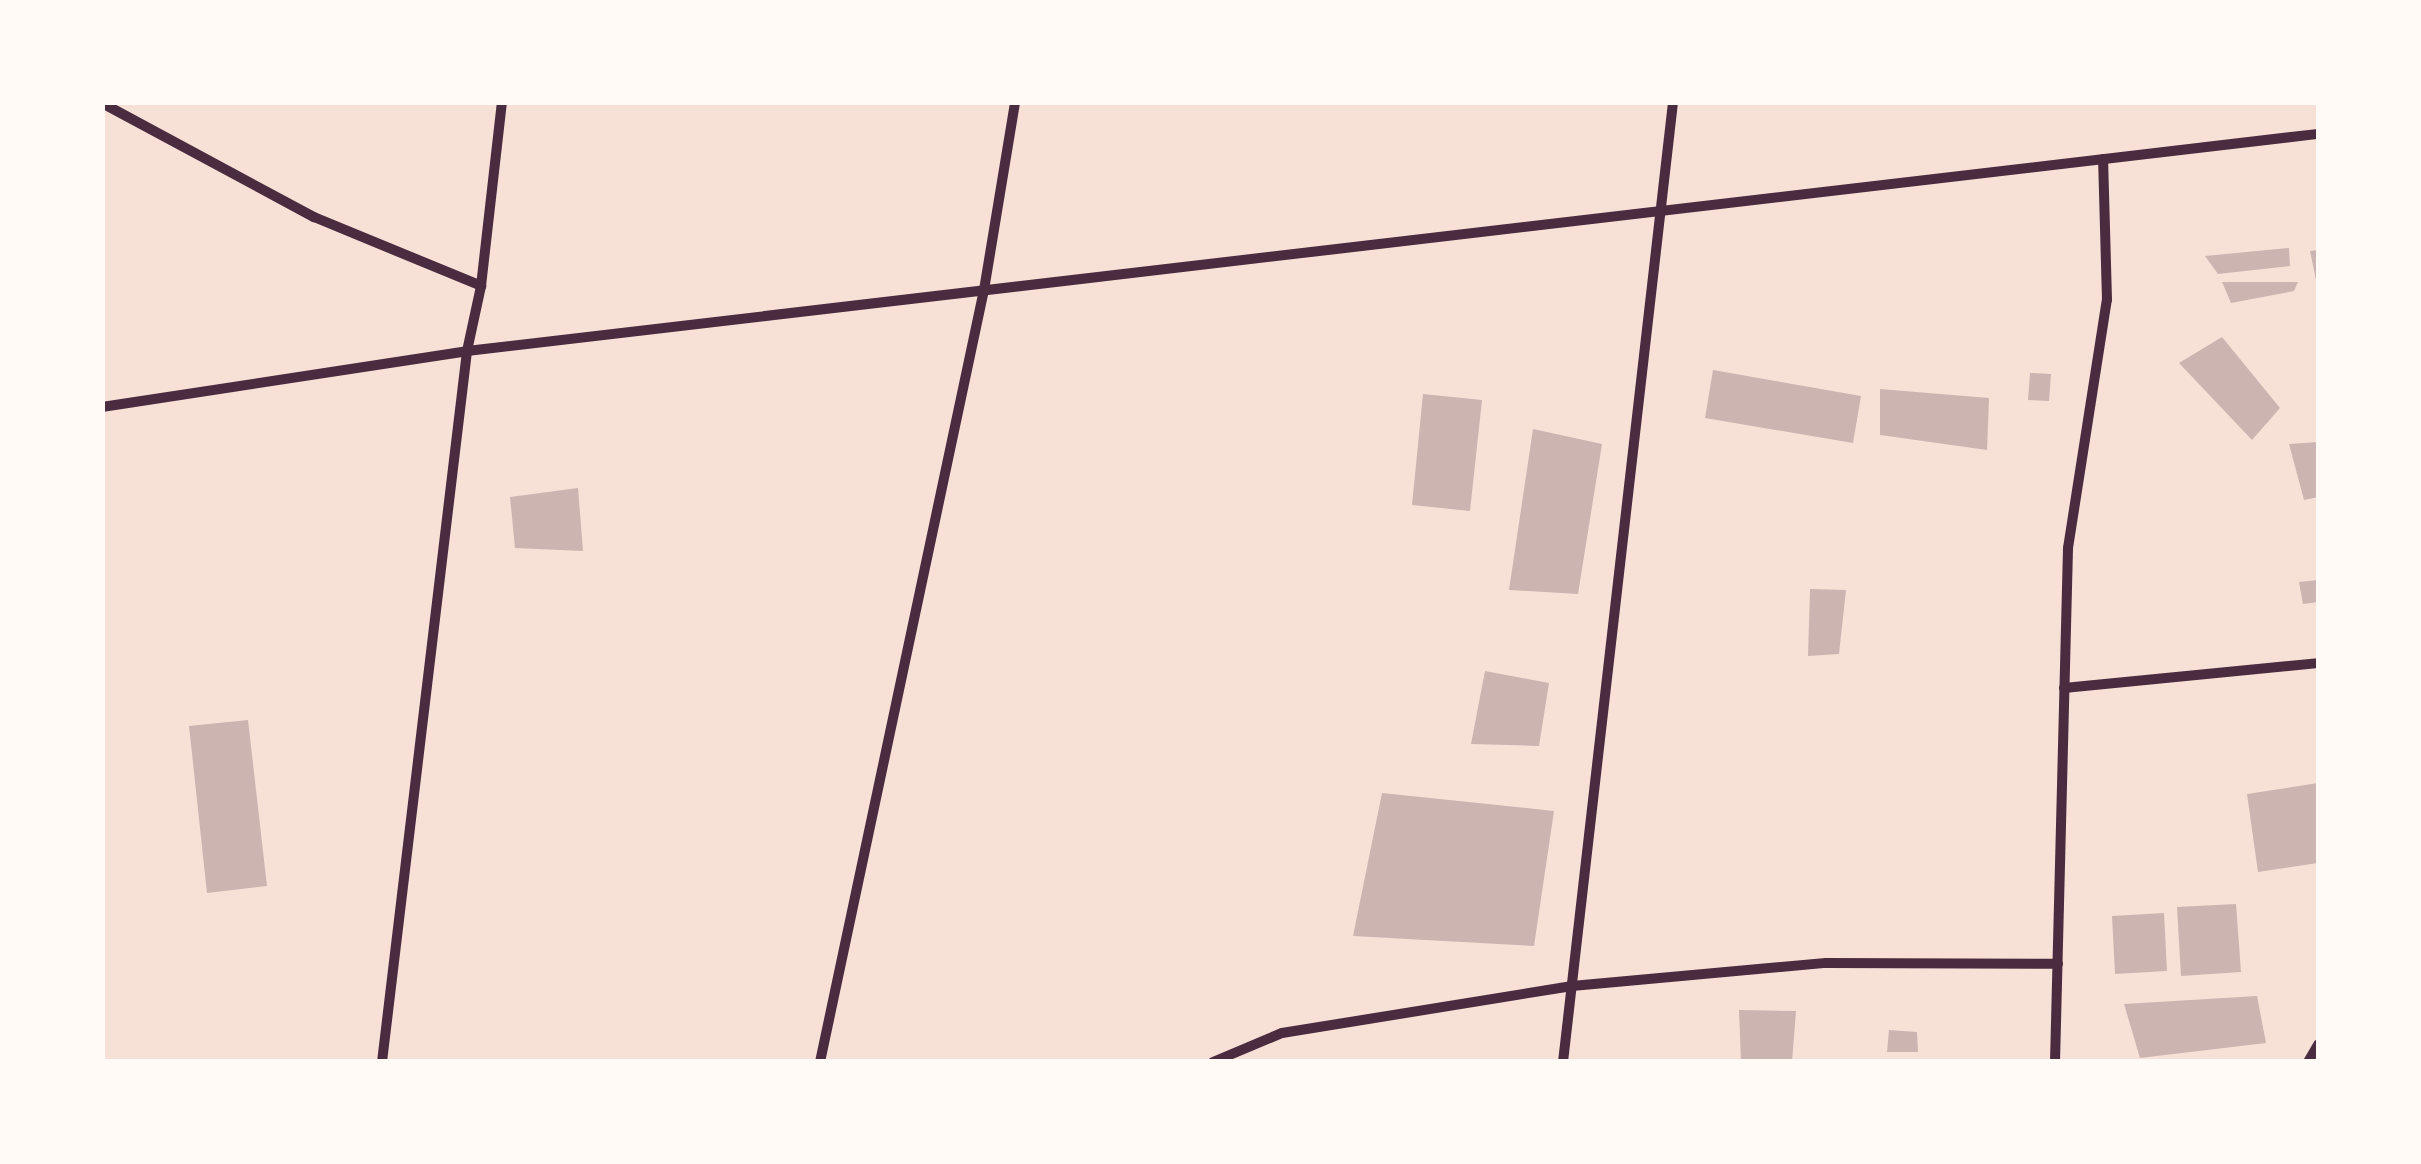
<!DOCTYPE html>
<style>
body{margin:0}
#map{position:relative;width:2421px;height:1164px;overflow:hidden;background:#f7e1d7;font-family:Overpass,sans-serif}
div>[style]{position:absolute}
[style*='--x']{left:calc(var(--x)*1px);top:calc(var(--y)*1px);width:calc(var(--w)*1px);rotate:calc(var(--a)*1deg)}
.building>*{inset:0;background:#ccb4b1}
.minor>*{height:10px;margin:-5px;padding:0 5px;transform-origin:5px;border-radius:5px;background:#4a2c40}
span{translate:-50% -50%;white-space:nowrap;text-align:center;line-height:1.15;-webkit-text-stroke:9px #fffaf5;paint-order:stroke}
.frame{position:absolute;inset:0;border:105px solid #fffaf5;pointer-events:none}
</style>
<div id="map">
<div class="building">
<i style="clip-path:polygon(2289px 248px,2290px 266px,2218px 274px,2205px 256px)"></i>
<i style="clip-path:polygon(2318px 250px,2318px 285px,2317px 285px,2310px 251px)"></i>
<i style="clip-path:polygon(2222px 282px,2298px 282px,2294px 291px,2231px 303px)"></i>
<i style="clip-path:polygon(2222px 337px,2280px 408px,2252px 440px,2179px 363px)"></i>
<i style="clip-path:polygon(1713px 370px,1861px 396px,1853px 443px,1705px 418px)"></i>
<i style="clip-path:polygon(2030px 373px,2051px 374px,2049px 401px,2028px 400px)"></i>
<i style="clip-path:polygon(1880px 389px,1989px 398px,1987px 450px,1880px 435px)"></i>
<i style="clip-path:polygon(1423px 394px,1482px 400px,1470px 511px,1412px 505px)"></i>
<i style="clip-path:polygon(1533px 429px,1602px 444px,1578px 594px,1509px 590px)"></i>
<i style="clip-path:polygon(2318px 442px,2318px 497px,2304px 500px,2289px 444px)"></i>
<i style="clip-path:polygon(578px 488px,583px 551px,515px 548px,510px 497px)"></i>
<i style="clip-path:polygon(2318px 580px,2318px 602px,2303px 604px,2299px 582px)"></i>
<i style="clip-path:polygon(1810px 589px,1846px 590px,1839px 654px,1808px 656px)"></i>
<i style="clip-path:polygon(1485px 671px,1549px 683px,1539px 746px,1471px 744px)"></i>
<i style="clip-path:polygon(248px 720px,267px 886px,207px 893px,189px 726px)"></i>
<i style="clip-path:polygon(2318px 783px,2318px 863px,2258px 872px,2247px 794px)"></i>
<i style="clip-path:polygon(1382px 793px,1554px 811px,1534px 946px,1353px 936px)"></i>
<i style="clip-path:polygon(2236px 904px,2241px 972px,2181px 976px,2177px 907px)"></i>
<i style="clip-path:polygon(2164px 913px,2167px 971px,2115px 974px,2112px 916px)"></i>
<i style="clip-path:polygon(2257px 996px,2266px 1043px,2140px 1058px,2124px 1004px)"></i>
<i style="clip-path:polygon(1739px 1010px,1796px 1011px,1792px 1062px,1741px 1062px)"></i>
<i style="clip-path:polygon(1889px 1030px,1917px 1032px,1918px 1052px,1887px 1052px)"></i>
</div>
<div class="minor">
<i style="--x:102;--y:103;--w:241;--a:28.3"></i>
<i style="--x:314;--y:217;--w:181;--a:22.4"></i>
<i style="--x:102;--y:407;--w:369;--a:-8.7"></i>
<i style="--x:467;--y:351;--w:1864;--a:-6.69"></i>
<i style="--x:2064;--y:688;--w:255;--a:-5.6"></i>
<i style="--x:382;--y:1062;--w:716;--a:-83.18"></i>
<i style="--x:467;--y:351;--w:66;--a:-77.8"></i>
<i style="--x:481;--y:286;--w:185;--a:-83.5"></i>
<i style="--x:820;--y:1062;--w:789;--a:-78.01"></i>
<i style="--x:984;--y:290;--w:191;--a:-80.6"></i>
<i style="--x:1213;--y:1062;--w:75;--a:-22.8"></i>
<i style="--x:1282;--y:1033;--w:294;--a:-9.2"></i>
<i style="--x:1572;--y:986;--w:255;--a:-5.2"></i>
<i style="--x:1826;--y:963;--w:232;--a:0.2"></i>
<i style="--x:1563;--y:1062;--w:966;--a:-83.46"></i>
<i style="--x:2055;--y:1062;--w:514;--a:-88.55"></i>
<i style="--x:2068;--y:548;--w:251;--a:-81.1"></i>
<i style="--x:2107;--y:300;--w:141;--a:-91.6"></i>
<i style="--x:2308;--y:1062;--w:20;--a:-60"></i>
</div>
<div class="frame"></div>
</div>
